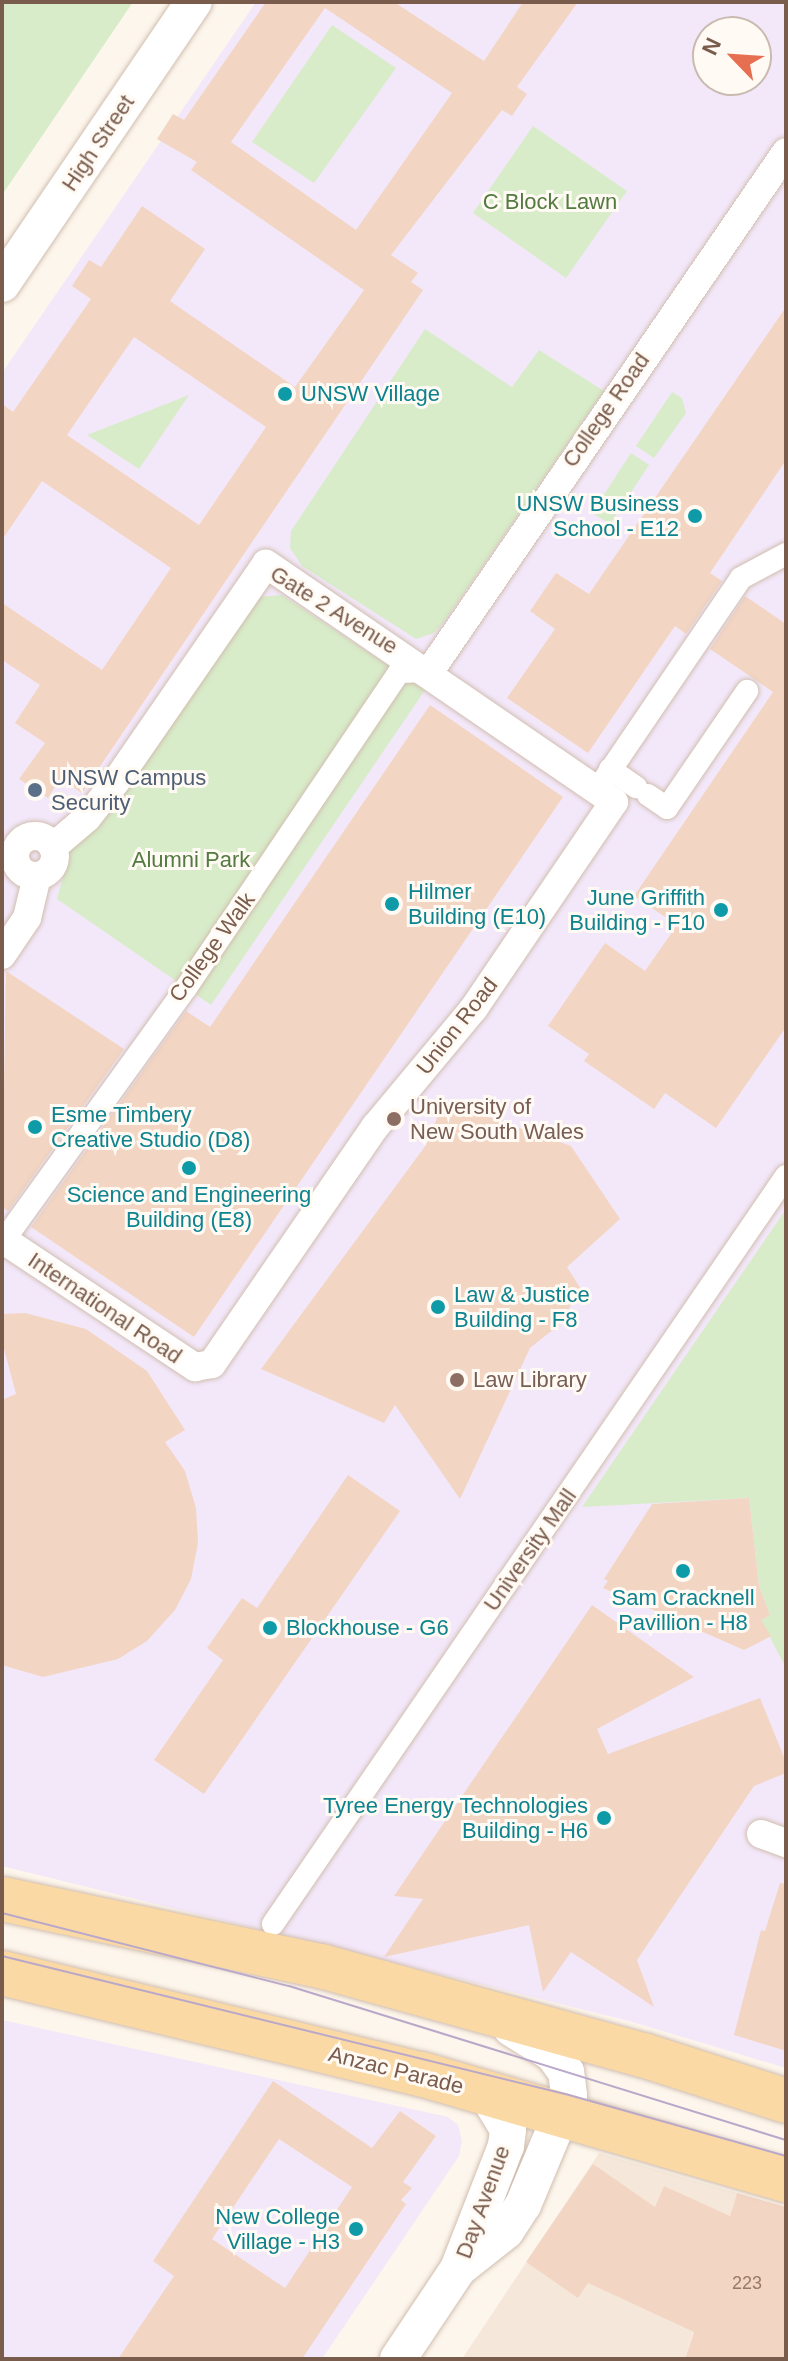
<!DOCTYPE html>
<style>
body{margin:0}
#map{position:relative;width:788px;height:2361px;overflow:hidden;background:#fdf6ec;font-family:Arial,sans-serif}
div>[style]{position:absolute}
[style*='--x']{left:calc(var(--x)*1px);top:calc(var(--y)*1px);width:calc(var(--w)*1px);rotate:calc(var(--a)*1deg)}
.residential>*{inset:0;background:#f5e8da}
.education>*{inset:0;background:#f3e8fa}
.green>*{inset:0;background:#d8ecc9}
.building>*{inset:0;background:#f3d5c3}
.roads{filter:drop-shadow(0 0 2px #d1beb0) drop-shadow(0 0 2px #d1beb0)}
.pedestrian>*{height:22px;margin:-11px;padding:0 11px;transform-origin:11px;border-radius:11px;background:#fff}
.minor>*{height:28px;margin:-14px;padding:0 14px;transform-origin:14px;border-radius:14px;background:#fff}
.minor>.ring{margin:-14px;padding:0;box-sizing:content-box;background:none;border:28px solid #fff;border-radius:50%}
.tertiary>*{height:36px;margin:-18px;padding:0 18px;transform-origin:18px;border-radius:18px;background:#fff}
.primary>*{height:44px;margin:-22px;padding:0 22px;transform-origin:22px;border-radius:22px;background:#fbd9a5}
.tram>*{height:2px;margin:-1px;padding:0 1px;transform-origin:1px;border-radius:1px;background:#b9a8c9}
.dots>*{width:22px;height:22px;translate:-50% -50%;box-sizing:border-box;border:4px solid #fffaf3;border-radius:50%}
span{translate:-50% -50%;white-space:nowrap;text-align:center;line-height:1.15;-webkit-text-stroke:6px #fffaf3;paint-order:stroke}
.number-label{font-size:18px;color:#987a6a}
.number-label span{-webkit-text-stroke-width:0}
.street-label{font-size:22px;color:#7a5c4d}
.park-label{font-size:22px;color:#537a41}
.culture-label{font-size:22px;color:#0d838f}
.left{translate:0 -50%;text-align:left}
.right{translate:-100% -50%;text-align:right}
.service-label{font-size:22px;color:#4e5e75}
.education-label{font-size:22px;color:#785e54}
.frame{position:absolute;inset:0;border:4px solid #7a5c4d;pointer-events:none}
.north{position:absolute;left:692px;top:16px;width:80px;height:80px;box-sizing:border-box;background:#fffaf3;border:2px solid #cabbb1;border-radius:50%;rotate:295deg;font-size:22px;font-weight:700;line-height:32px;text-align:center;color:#7a5c4d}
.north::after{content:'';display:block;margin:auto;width:28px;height:36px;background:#e76f51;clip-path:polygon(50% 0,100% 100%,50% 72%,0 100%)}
</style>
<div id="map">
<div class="residential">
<i style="clip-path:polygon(599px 2153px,737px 2193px,685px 2359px,462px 2359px)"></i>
</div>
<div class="education">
<i style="clip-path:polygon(evenodd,256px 2px,786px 2px,786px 2068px,629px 2021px,2px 1866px,2px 373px,256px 2px,708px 32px,756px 32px,756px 80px,708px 80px,708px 32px)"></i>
<i style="clip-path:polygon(2px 2020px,448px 2117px,458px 2125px,462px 2141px,459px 2156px,322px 2359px,2px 2359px)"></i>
</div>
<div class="green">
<i style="clip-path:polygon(2px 2px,133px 2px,2px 195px)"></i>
<i style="clip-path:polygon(332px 25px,396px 68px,314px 183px,252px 142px)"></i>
<i style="clip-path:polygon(533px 126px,627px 191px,566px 278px,473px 213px)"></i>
<i style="clip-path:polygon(425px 329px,512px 387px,539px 350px,604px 391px,444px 622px,434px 633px,416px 639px,302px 566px,290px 548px,291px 531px)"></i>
<i style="clip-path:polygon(672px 392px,682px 398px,686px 413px,654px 458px,636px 446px)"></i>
<i style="clip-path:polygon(189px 395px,139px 469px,87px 435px)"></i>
<i style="clip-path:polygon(631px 453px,649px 465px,610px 524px,592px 513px)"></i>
<i style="clip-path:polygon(282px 595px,425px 690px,211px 1005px,57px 899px,71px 849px,259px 597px)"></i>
<i style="clip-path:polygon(786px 1209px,786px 1668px,761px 1620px,770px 1615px,759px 1586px,749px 1498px,582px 1507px)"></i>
</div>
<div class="building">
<i style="clip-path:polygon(evenodd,266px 2px,394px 2px,484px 61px,523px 2px,578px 2px,517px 87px,527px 94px,512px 116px,502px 110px,391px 255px,418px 273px,411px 282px,423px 290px,82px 793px,60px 779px,48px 798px,19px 779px,45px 743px,15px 723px,40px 685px,2px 660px,2px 603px,102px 670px,171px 568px,42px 481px,2px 540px,2px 404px,13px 412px,91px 299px,72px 286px,89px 260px,101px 267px,142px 206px,205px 249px,170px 301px,295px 387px,364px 290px,191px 170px,197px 162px,157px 139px,173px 114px,184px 120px,266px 2px,325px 8px,452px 93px,356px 230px,231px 142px,325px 8px,266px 2px,134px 337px,266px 427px,199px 525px,67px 435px,134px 337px)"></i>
<i style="clip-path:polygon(786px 307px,786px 460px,710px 573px,722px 581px,686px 634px,675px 626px,588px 753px,507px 698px,555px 629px,530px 611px,556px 573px,589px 594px)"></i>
<i style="clip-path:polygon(745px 596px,786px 624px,786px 1027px,716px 1128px,665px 1093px,654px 1109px,584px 1061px,589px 1054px,548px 1026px,605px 943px,645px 971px,677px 925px,634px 896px,773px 692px,710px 649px)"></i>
<i style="clip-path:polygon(430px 705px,563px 797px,194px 1337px,31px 1227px,186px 1011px,210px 1027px)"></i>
<i style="clip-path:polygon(6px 971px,124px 1049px,8px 1211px,2px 1207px)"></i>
<i style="clip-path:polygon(444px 1101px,571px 1146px,620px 1219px,567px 1267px,581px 1289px,559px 1325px,530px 1348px,460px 1499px,395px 1405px,384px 1423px,261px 1369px,426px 1145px)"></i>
<i style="clip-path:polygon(25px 1313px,86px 1329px,147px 1371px,185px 1430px,165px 1442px,185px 1471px,196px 1508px,198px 1543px,191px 1579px,175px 1610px,147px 1641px,118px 1659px,43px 1677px,2px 1665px,2px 1400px,16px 1394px,2px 1341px,2px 1314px)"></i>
<i style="clip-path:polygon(348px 1475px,400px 1511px,204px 1794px,154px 1760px,223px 1660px,207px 1648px,242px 1598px,257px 1608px)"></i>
<i style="clip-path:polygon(749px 1498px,759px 1586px,770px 1615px,761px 1620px,771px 1636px,744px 1650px,603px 1588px,608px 1581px,604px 1579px,652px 1504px)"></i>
<i style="clip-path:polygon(592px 1605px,694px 1677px,597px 1729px,608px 1754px,760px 1698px,786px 1762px,786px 1773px,754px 1786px,637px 1960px,654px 2007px,571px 1952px,543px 1992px,529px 1925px,384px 1957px,423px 1899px,394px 1896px)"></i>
<i style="clip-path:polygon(780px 1883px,786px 1884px,786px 2051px,734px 2035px,761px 1930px,765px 1931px)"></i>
<i style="clip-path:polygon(evenodd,273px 2081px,372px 2148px,400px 2111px,436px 2136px,403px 2182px,412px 2188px,401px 2200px,406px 2204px,302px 2359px,118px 2359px,174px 2276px,153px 2261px,273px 2081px,279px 2139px,352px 2187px,285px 2288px,212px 2239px,279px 2139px)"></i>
<i style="clip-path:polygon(593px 2164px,655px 2207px,664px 2186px,730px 2216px,737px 2193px,786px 2207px,786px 2359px,685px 2359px,694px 2332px,588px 2283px,578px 2298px,526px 2262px)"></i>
</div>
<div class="roads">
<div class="pedestrian">
<i style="--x:610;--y:769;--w:32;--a:35"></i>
<i style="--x:597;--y:790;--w:256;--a:-55.8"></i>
<i style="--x:741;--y:578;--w:51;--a:-28.1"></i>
<i style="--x:648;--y:795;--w:23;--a:34"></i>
<i style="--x:667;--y:808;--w:142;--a:-55.6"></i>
<i style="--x:2;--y:1243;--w:314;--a:-54.2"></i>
<i style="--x:186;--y:988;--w:381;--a:-56"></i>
<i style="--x:399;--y:672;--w:30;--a:-2"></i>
<i style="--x:273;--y:1924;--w:907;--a:-55.56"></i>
</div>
<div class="minor">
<i style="--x:430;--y:671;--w:629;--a:-55.55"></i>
<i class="ring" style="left:15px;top:836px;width:12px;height:12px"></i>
<i style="--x:2;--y:955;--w:45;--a:-56"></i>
<i style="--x:27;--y:918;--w:43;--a:-76.6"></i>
<i style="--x:2;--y:1239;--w:232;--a:33.6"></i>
<i style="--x:195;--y:1367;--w:17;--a:-10"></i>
<i style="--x:212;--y:1364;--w:288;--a:-55.5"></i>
<i style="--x:375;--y:1127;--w:155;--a:-50.2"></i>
<i style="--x:474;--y:1008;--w:249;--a:-55.8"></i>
<i style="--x:614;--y:802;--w:422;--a:-145.6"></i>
<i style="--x:266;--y:564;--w:262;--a:124.6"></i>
<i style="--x:117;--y:780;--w:48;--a:128.3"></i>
<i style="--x:87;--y:818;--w:45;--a:139.5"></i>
<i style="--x:761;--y:1834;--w:27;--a:20"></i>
</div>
<div class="tertiary">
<i style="--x:2;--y:284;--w:341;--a:-55.8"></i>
<i style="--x:458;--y:2269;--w:61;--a:-38.4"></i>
<i style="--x:506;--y:2231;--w:31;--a:-57"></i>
<i style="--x:523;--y:2205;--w:119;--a:-67.3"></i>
<i style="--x:569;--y:2095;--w:23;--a:-97"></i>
<i style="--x:566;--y:2072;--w:22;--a:-126"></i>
<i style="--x:553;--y:2054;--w:49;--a:-148.2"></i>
<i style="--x:398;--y:2359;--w:108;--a:-56.3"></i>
<i style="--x:458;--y:2269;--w:132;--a:-68.7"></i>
<i style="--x:506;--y:2146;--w:17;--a:-83"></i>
<i style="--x:508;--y:2129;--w:42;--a:-121.4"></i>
</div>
<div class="primary">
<i style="--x:2;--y:1899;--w:326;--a:11.9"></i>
<i style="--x:321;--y:1966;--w:334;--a:15.5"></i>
<i style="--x:643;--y:2055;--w:150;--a:17.8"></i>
<i style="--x:2;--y:1973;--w:431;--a:13.6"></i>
<i style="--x:421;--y:2074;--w:380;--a:16.2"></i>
</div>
</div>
<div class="tram">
<i style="--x:2;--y:1913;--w:296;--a:14.3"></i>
<i style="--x:289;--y:1986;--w:520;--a:17.22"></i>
<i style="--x:2;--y:1956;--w:584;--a:13.77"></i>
<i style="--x:569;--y:2095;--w:225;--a:15.7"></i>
</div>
<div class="dots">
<i style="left:285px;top:394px;background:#0f9aa8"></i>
<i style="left:695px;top:516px;background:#0f9aa8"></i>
<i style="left:35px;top:790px;background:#5c6f8a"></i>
<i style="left:392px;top:904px;background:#0f9aa8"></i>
<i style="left:721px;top:910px;background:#0f9aa8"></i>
<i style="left:394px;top:1119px;background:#8d6e63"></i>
<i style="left:35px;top:1127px;background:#0f9aa8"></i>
<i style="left:189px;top:1168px;background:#0f9aa8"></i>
<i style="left:438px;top:1307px;background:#0f9aa8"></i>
<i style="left:457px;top:1380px;background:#8d6e63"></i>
<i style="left:683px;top:1571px;background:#0f9aa8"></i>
<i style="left:270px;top:1628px;background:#0f9aa8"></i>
<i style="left:604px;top:1818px;background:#0f9aa8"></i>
<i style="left:356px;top:2229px;background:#0f9aa8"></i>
</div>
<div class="number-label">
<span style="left:747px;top:2283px">223</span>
</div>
<div class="street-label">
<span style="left:98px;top:143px;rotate:-56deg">High Street</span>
<span style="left:606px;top:410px;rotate:-55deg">College Road</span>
<span style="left:334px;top:610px;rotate:32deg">Gate 2 Avenue</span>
<span style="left:212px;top:947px;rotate:-54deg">College Walk</span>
<span style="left:457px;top:1026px;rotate:-52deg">Union Road</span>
<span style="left:105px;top:1308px;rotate:34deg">International Road</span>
<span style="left:530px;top:1550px;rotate:-55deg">University Mall</span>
<span style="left:396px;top:2070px;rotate:14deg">Anzac Parade</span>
<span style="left:483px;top:2202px;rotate:-70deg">Day Avenue</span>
</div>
<div class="park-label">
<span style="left:550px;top:202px">C Block Lawn</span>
<span style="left:191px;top:860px">Alumni Park</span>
</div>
<div class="culture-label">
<span class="left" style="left:301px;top:394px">UNSW Village</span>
<span class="right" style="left:679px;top:516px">UNSW Business<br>School - E12</span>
<span class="left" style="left:408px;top:904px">Hilmer<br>Building (E10)</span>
<span class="right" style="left:705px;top:910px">June Griffith<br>Building - F10</span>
<span class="left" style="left:51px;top:1127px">Esme Timbery<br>Creative Studio (D8)</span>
<span style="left:189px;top:1207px">Science and Engineering<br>Building (E8)</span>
<span class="left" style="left:454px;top:1307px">Law &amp; Justice<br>Building - F8</span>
<span style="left:683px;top:1610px">Sam Cracknell<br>Pavillion - H8</span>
<span class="left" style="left:286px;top:1628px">Blockhouse - G6</span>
<span class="right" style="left:588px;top:1818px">Tyree Energy Technologies<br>Building - H6</span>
<span class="right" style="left:340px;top:2229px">New College<br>Village - H3</span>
</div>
<div class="service-label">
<span class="left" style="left:51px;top:790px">UNSW Campus<br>Security</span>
</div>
<div class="education-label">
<span class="left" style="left:410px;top:1119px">University of<br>New South Wales</span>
<span class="left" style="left:473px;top:1380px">Law Library</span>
</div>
<div class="frame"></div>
<div class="north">N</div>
</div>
